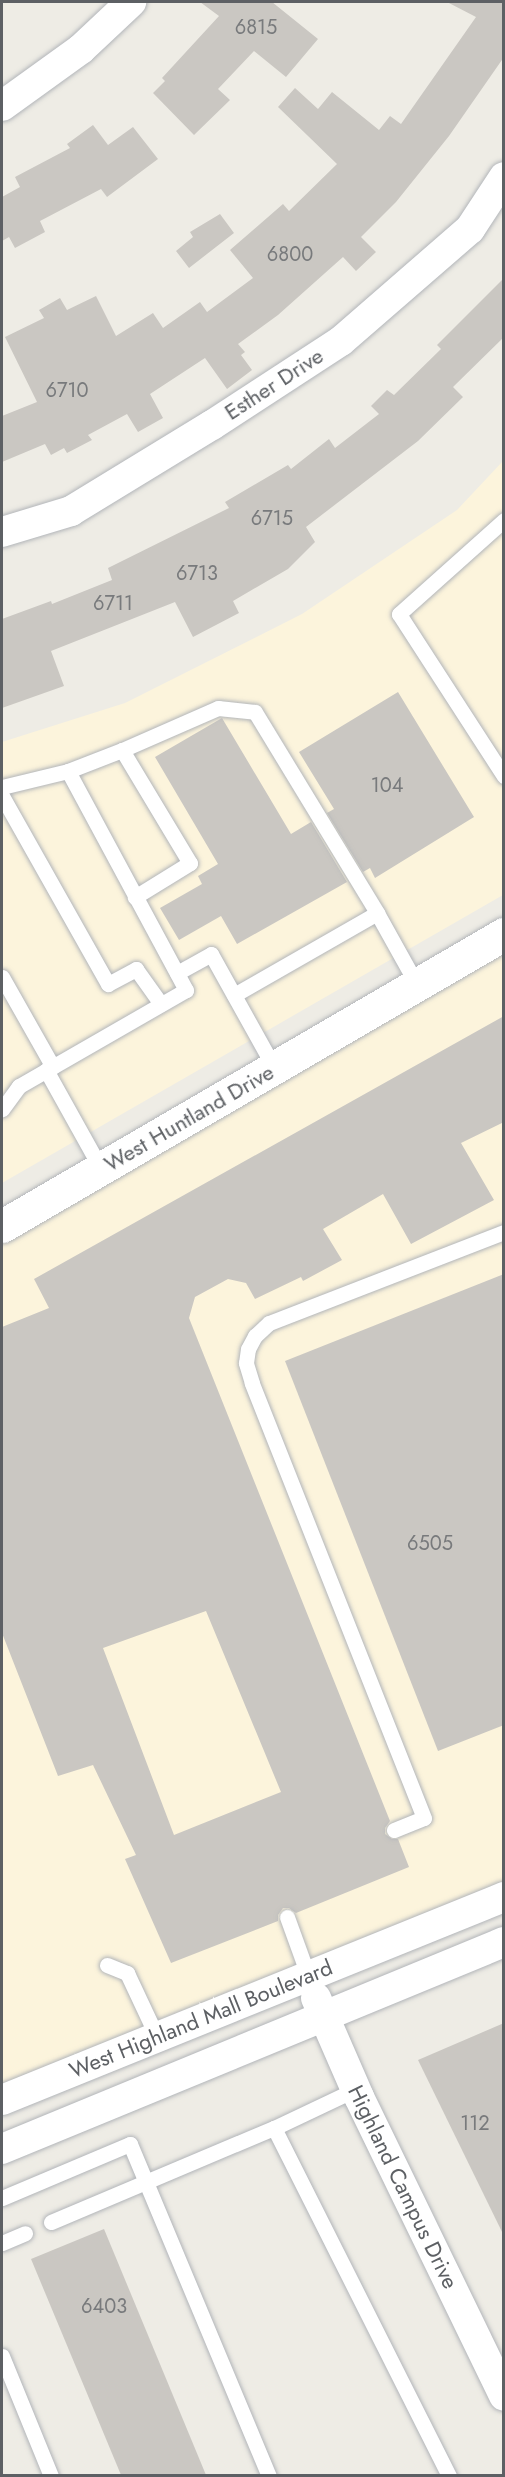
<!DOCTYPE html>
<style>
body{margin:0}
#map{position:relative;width:505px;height:2477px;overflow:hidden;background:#eeece5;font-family:Jost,sans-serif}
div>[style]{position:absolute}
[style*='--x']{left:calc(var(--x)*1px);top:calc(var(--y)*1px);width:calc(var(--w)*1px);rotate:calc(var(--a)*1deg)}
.commercial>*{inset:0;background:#fcf4dc}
.building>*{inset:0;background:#cac7c2}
.roads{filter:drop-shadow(0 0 2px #b2b5b9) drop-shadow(0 0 2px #b2b5b9)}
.service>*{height:15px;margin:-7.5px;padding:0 7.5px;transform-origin:7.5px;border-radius:7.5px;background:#fff}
.minor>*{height:30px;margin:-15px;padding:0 15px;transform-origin:15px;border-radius:15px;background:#fff}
.tertiary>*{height:33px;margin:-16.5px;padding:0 16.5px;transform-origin:16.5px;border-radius:16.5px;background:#fff}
span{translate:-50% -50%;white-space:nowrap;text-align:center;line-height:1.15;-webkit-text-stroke:4.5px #fff;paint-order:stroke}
.number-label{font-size:20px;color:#787a7c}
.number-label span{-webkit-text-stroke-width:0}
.street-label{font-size:22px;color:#5d6064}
.frame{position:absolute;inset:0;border:3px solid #5d6064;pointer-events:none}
</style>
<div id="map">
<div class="commercial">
<i style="clip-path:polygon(503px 461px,503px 895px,2px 1183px,2px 742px,125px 703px,302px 614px,457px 510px)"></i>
<i style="clip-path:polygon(503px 934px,503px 1897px,2px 2100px,2px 1226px)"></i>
</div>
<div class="building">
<i style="clip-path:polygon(200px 2px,272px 2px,318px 39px,286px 77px,254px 51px,218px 89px,230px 100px,194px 135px,153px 93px,165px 81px,162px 78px,219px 16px)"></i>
<i style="clip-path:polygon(447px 2px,504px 2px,504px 57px,449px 136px,396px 202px,361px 237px,376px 252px,356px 271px,343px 257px,278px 315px,238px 344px,245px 352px,241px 355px,252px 370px,227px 389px,205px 358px,150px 394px,163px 418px,138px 432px,127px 414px,88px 435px,92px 440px,67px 453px,64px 448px,51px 455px,45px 444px,2px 462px,2px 416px,37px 402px,5px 337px,44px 318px,39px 310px,60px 298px,67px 310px,96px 296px,116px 336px,153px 313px,163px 328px,200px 302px,207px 312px,253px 278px,230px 250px,283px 204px,289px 211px,337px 164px,278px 107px,295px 88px,318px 109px,332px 92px,379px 130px,390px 116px,401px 124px,476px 17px)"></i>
<i style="clip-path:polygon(93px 125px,108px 145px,133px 127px,158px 159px,107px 197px,101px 189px,40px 221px,45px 232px,15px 248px,9px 237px,2px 241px,2px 197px,20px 187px,15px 177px,70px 148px,67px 144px)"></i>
<i style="clip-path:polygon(220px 214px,234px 233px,189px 268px,176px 251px,193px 237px,190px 232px)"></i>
<i style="clip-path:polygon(504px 278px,504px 337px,453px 387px,463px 397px,418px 441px,306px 527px,315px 542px,288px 569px,233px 601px,239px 613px,193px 637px,175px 602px,51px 651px,64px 686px,2px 708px,2px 619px,51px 601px,52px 604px,112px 580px,108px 568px,229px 508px,225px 502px,288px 465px,291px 469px,329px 439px,335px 448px,379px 414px,371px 406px,387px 390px,394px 395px,441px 349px,437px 345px)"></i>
<i style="clip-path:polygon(398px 692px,474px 817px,375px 878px,370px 868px,363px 872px,327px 813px,334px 809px,299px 752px)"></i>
<i style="clip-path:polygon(222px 718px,291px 834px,311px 822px,347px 882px,237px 944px,221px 916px,179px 940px,160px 908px,202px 884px,198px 876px,218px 864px,155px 757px)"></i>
<i style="clip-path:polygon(evenodd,504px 1016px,504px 1122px,461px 1143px,494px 1200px,411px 1244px,383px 1194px,323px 1229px,342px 1260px,303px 1281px,301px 1277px,255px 1299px,246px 1283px,228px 1279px,195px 1297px,189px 1318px,390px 1821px,385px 1828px,385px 1834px,392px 1839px,398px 1839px,409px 1867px,296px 1913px,289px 1908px,283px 1908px,278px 1915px,278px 1921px,171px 1963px,125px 1859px,136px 1855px,93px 1765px,58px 1776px,2px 1633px,2px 1327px,49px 1308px,34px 1279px,504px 1016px,206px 1611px,281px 1792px,174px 1835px,103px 1648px,206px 1611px)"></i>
<i style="clip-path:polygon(504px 1274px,504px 1725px,438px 1751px,285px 1361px)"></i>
<i style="clip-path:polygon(504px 2023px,504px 2236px,418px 2060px)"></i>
<i style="clip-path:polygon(104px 2229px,206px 2475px,121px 2475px,31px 2259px)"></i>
</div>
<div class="roads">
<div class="service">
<i style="--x:504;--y:520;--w:141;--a:138.2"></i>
<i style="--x:399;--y:614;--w:193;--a:57.1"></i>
<i style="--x:122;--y:750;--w:105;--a:-23.6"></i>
<i style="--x:218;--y:708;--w:37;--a:6"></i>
<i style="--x:255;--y:712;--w:235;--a:58.7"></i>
<i style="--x:68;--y:771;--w:58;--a:-21.3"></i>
<i style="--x:122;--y:750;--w:132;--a:59"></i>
<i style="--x:190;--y:863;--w:65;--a:148.3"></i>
<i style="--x:2;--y:787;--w:68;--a:-13.6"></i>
<i style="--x:68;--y:771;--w:249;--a:61.7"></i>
<i style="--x:186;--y:990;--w:193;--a:150.1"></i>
<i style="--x:19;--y:1086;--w:29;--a:126"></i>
<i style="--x:2;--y:796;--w:216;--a:60.6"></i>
<i style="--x:108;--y:984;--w:32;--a:-28"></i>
<i style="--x:136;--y:969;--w:43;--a:54.5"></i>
<i style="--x:177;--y:973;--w:39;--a:-29"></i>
<i style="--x:211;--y:954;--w:132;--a:60.9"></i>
<i style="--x:2;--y:977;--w:103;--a:60.5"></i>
<i style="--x:234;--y:995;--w:165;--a:-29.8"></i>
<i style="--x:377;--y:913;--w:82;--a:60.9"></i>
<i style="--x:46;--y:1070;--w:113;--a:60.9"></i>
<i style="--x:394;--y:1830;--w:32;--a:-22"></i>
<i style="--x:424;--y:1818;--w:468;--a:-111.6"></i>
<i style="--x:252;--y:1383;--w:21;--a:-107"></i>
<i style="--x:246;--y:1363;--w:14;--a:-82"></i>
<i style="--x:248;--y:1349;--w:15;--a:-62"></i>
<i style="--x:255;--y:1336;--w:19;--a:-43"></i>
<i style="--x:269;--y:1323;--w:252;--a:-21.2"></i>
<i style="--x:287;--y:1917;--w:62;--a:70.1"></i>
<i style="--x:107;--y:1965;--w:22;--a:22"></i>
<i style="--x:127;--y:1973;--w:71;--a:64.9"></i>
<i style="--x:274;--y:2128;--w:91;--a:-25.4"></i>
<i style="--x:2;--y:2198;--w:139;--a:-22.9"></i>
<i style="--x:130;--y:2144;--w:360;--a:67.3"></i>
<i style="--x:51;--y:2222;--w:242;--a:-22.9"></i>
<i style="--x:274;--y:2128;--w:390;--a:63.3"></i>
<i style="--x:2;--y:2243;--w:25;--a:-23"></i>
<i style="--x:2;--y:2356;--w:130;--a:67.8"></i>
</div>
<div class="minor">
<i style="--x:2;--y:106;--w:97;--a:-35.8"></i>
<i style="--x:81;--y:49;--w:69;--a:-43.2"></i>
<i style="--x:2;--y:532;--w:72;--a:-16.9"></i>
<i style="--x:71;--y:511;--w:165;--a:-31.4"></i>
<i style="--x:212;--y:425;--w:154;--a:-33.1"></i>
<i style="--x:341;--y:341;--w:171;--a:-41"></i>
<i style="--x:470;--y:229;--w:62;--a:-56.8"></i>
<i style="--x:316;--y:1998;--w:108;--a:66.5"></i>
<i style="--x:359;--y:2097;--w:332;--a:64.1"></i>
<i style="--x:2;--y:2100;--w:541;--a:-22.02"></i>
<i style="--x:2;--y:2149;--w:543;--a:-22.41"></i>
</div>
<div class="tertiary">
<i style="--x:2;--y:1226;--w:581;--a:-30.19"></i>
</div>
</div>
<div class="number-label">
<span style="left:256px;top:27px">6815</span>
<span style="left:290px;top:254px">6800</span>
<span style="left:67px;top:390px">6710</span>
<span style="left:272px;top:518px">6715</span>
<span style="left:197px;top:573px">6713</span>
<span style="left:113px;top:603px">6711</span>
<span style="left:387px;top:785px">104</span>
<span style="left:430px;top:1543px">6505</span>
<span style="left:475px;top:2123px">112</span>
<span style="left:104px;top:2306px">6403</span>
</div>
<div class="street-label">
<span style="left:274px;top:384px;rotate:-33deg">Esther Drive</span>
<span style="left:189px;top:1118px;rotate:-30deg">West Huntland Drive</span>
<span style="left:201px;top:2019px;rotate:-22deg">West Highland Mall Boulevard</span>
<span style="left:403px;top:2187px;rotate:64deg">Highland Campus Drive</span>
</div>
<div class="frame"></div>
</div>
